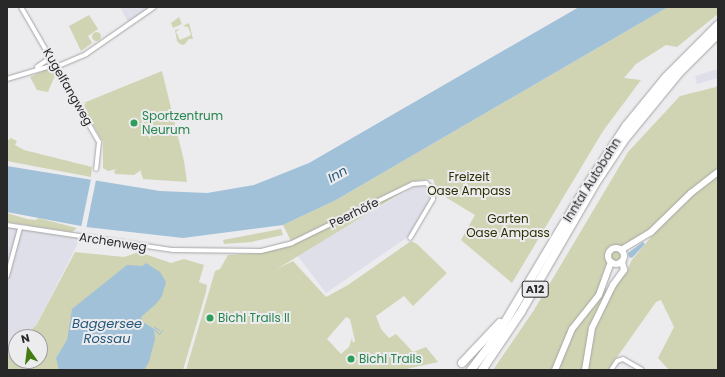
<!DOCTYPE html>
<meta charset="utf-8">
<style>
body{margin:0}
#map{position:relative;width:725px;height:377px;overflow:hidden;background:#ececef;font-family:Poppins,sans-serif}
div>[style]{position:absolute}
[style*='--x']{left:calc(var(--x)*1px);top:calc(var(--y)*1px);width:calc(var(--w)*1px);rotate:calc(var(--a)*1deg)}
.built>*{inset:0;background:#dedfe8}
.green>*{inset:0;background:#d1d4b2}
.round{border-radius:50%}
.water>*{inset:0;background:#a1c1d9}
.pier>*{inset:0;background:#ececef}
.stream>*{height:1px;margin:-0.5px;padding:0 0.5px;transform-origin:0.5px;border-radius:0.5px;background:#a1c1d9}
.roads{filter:drop-shadow(0 0 1px #a4a4a6) drop-shadow(0 0 1px #a4a4a6)}
.street>*{height:4px;margin:-2px;padding:0 2px;transform-origin:2px;border-radius:2px;background:#fff}
.secondary>*{height:6px;margin:-3px;padding:0 3px;transform-origin:3px;border-radius:3px;background:#fff}
.secondary>.ring{margin:-3px;padding:0;box-sizing:content-box;background:none;border:6px solid #fff;border-radius:50%}
.highway>*{height:8px;margin:-4px;padding:0 4px;transform-origin:4px;border-radius:4px;background:#fff}
.dots>*{width:11px;height:11px;translate:-50% -50%;box-sizing:border-box;border:2px solid #ececef;border-radius:50%}
span{translate:-50% -50%;white-space:nowrap;text-align:center;line-height:1.15;-webkit-text-stroke:4px #ececef;paint-order:stroke}
.shield-label span{padding:1px 3px;background:#ececef;border:1px solid;border-radius:3px;-webkit-text-stroke-width:0}
.shield-label{font-size:11px;color:#282829;font-weight:700}
.street-label{font-size:12px;color:#282829}
.leisure-label{font-size:12px;color:#27864d}
.left{translate:0 -50%;text-align:left}
.park-label{font-size:12px;color:#2d2f02}
.water-label{font-size:13px;color:#24587a;font-style:italic}
.frame{position:absolute;inset:0;border:8px solid #282829;pointer-events:none}
.north{position:absolute;left:8px;top:329px;width:40px;height:40px;box-sizing:border-box;background:#ececef;border:1px solid #9e9ea0;border-radius:50%;rotate:346deg;font-size:11px;font-weight:700;line-height:16px;text-align:center;color:#282829}
.north::after{content:'';display:block;margin:auto;width:14px;height:18px;background:#447c11;clip-path:polygon(50% 0,100% 100%,50% 72%,0 100%)}
</style>
<div id="map">
<div class="built">
<i style="clip-path:polygon(120px 7px,150px 7px,128px 22px)"></i>
<i style="clip-path:polygon(717px 69px,718px 78px,697px 84px,695px 76px)"></i>
<i style="clip-path:polygon(417px 185px,428px 188px,431px 198px,412px 234px,326px 293px,297px 255px)"></i>
<i style="clip-path:polygon(7px 225px,81px 237px,37px 324px,25px 337px,16px 337px,16px 347px,7px 357px)"></i>
</div>
<div class="green">
<i style="clip-path:polygon(668px 7px,718px 7px,718px 14px,677px 47px,666px 45px,636px 64px,624px 78px,641px 80px,603px 131px,512px 283px,461px 240px,475px 215px,437px 192px,433px 179px,413px 181px,291px 241px,283px 225px,336px 200px)"></i>
<i style="clip-path:polygon(89px 15px,98px 29px,88px 36px,92px 43px,81px 51px,69px 26px)"></i>
<i style="clip-path:polygon(179px 17px,182px 24px,173px 28px,171px 23px)"></i>
<i style="clip-path:polygon(189px 23px,193px 39px,189px 39px,184px 45px,180px 44px,177px 41px,175px 30px,180px 29px,176px 32px,180px 40px,191px 35px,188px 27px,183px 26px)"></i>
<i class="round" style="left:91.5px;top:31.5px;width:9px;height:9px"></i>
<i style="clip-path:polygon(50px 68px,56px 73px,48px 92px,37px 90px,30px 77px)"></i>
<i style="clip-path:polygon(162px 71px,184px 161px,187px 182px,143px 179px,139px 166px,140px 171px,134px 175px,115px 174px,114px 171px,117px 169px,108px 171px,103px 168px,103px 142px,81px 104px)"></i>
<i style="clip-path:polygon(718px 84px,718px 172px,623px 252px,624px 257px,621px 262px,613px 263px,608px 259px,601px 279px,607px 291px,627px 272px,631px 261px,651px 237px,691px 196px,718px 176px,718px 370px,669px 370px,658px 358px,674px 327px,661px 300px,656px 302px,608px 370px,493px 370px,534px 310px,628px 152px,680px 96px,716px 87px)"></i>
<i style="clip-path:polygon(11px 138px,17px 141px,15px 145px,24px 150px,92px 167px,91px 177px,7px 161px,7px 141px)"></i>
<i style="clip-path:polygon(evenodd,409px 188px,277px 269px,293px 261px,326px 297px,348px 285px,411px 241px,417px 244px,447px 273px,413px 306px,404px 296px,376px 316px,381px 329px,389px 338px,396px 334px,413px 352px,426px 347px,438px 362px,402px 370px,186px 370px,215px 271px,220px 269px,228px 255px,261px 253px,292px 244px,409px 188px,346px 317px,350px 319px,355px 341px,353px 343px,352px 338px,349px 347px,341px 354px,327px 339px,346px 317px)"></i>
<i style="clip-path:polygon(7px 213px,27px 219px,36px 220px,38px 218px,77px 228px,72px 232px,7px 222px)"></i>
<i style="clip-path:polygon(281px 229px,283px 235px,251px 242px,224px 244px,223px 240px)"></i>
<i style="clip-path:polygon(75px 252px,124px 257px,139px 252px,171px 263px,184px 259px,204px 265px,199px 282px,207px 285px,206px 292px,183px 370px,7px 370px,7px 357px,16px 347px,16px 361px,40px 361px,40px 337px,25px 337px,37px 324px)"></i>
</div>
<div class="water">
<i style="clip-path:polygon(579px 7px,668px 7px,336px 200px,283px 225px,183px 238px,86px 227px,7px 212px,7px 166px,160px 191px,207px 193px,254px 185px,309px 163px)"></i>
<i style="clip-path:polygon(643px 242px,645px 244px,632px 258px,629px 257px,628px 253px)"></i>
<i style="clip-path:polygon(146px 263px,160px 272px,166px 282px,162px 296px,156px 304px,141px 317px,143px 322px,154px 329px,155px 339px,149px 362px,144px 370px,59px 370px,56px 358px,67px 340px,72px 309px,127px 265px,142px 266px)"></i>
</div>
<div class="pier">
<i style="clip-path:polygon(91px 179px,96px 180px,86px 229px,81px 228px)"></i>
</div>
<div class="stream">
<i style="--x:154;--y:327;--w:6;--a:31"></i>
<i style="--x:154;--y:329;--w:7;--a:45"></i>
<i style="--x:159;--y:334;--w:5;--a:-53"></i>
</div>
<div class="roads">
<div class="street">
<i style="--x:21;--y:7;--w:156;--a:60"></i>
<i style="--x:99;--y:142;--w:27;--a:96"></i>
<i style="--x:37;--y:67;--w:16;--a:-35"></i>
<i style="--x:56;--y:67;--w:33;--a:-23"></i>
<i style="--x:86;--y:54;--w:83;--a:-34.7"></i>
<i style="--x:7;--y:79;--w:49;--a:-16.6"></i>
<i style="--x:7;--y:225;--w:168;--a:8.6"></i>
<i style="--x:173;--y:250;--w:88;--a:0.7"></i>
<i style="--x:261;--y:251;--w:32;--a:-14"></i>
<i style="--x:292;--y:243;--w:135;--a:-26"></i>
<i style="--x:413;--y:184;--w:13;--a:-4"></i>
<i style="--x:426;--y:183;--w:8;--a:45"></i>
<i style="--x:432;--y:189;--w:10;--a:84"></i>
<i style="--x:433;--y:199;--w:45;--a:120.5"></i>
<i style="--x:7;--y:276;--w:50;--a:-74.8"></i>
<i style="--x:611;--y:370;--w:11;--a:-56"></i>
<i style="--x:617;--y:361;--w:6;--a:-18"></i>
<i style="--x:623;--y:359;--w:22;--a:30"></i>
</div>
<div class="secondary">
<i class="ring" style="left:608px;top:248px;width:10px;height:10px"></i>
<i style="--x:621;--y:250;--w:35;--a:-31"></i>
<i style="--x:651;--y:232;--w:56;--a:-44.3"></i>
<i style="--x:691;--y:193;--w:34;--a:-38"></i>
<i style="--x:555;--y:370;--w:44;--a:-67.5"></i>
<i style="--x:572;--y:329;--w:43;--a:-51.5"></i>
<i style="--x:599;--y:295;--w:35;--a:-70"></i>
<i style="--x:585;--y:370;--w:43;--a:-80.5"></i>
<i style="--x:592;--y:328;--w:48;--a:-64"></i>
<i style="--x:613;--y:285;--w:19;--a:-54"></i>
<i style="--x:624;--y:270;--w:9;--a:-103"></i>
</div>
<div class="highway">
<i style="--x:462;--y:363;--w:55;--a:-46.5"></i>
<i style="--x:471;--y:370;--w:41;--a:-52.9"></i>
<i style="--x:496;--y:337;--w:177;--a:-59.1"></i>
<i style="--x:587;--y:185;--w:71;--a:-56.5"></i>
<i style="--x:626;--y:126;--w:63;--a:-50.8"></i>
<i style="--x:666;--y:77;--w:74;--a:-45"></i>
<i style="--x:482;--y:370;--w:70;--a:-56.1"></i>
<i style="--x:521;--y:312;--w:151;--a:-59.9"></i>
<i style="--x:597;--y:181;--w:50;--a:-56.3"></i>
<i style="--x:625;--y:139;--w:85;--a:-50.7"></i>
<i style="--x:679;--y:73;--w:55;--a:-45"></i>
</div>
</div>
<div class="dots">
<i style="left:134px;top:123px;background:#2e9e5b"></i>
<i style="left:210px;top:318px;background:#2e9e5b"></i>
<i style="left:351px;top:359px;background:#2e9e5b"></i>
</div>
<div class="shield-label">
<span style="left:535px;top:289px">A12</span>
</div>
<div class="street-label">
<span style="left:68px;top:87px;rotate:60deg">Kugelfangweg</span>
<span style="left:592px;top:180px;rotate:-58deg">Inntal Autobahn</span>
<span style="left:354px;top:213px;rotate:-26deg">Peerhöfe</span>
<span style="left:113px;top:242px;rotate:9deg">Archenweg</span>
</div>
<div class="leisure-label">
<span class="left" style="left:142px;top:123px">Sportzentrum<br>Neurum</span>
<span class="left" style="left:218px;top:318px">Bichl Trails II</span>
<span class="left" style="left:359px;top:359px">Bichl Trails</span>
</div>
<div class="park-label">
<span style="left:469px;top:184px">Freizeit<br>Oase Ampass</span>
<span style="left:508px;top:226px">Garten<br>Oase Ampass</span>
</div>
<div class="water-label">
<span style="left:338px;top:175px;rotate:-29deg">Inn</span>
<span style="left:107px;top:332px">Baggersee<br>Rossau</span>
</div>
<div class="frame"></div>
<div class="north">N</div>
</div>
